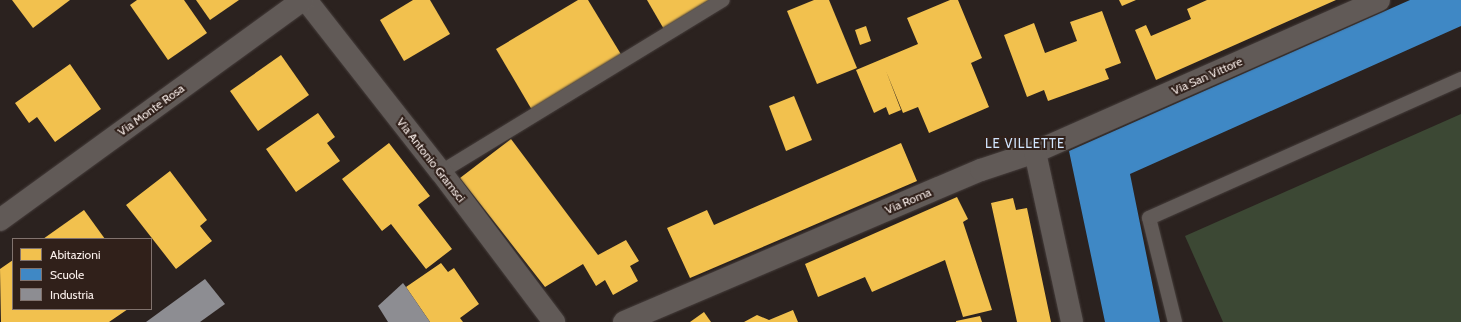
<!DOCTYPE html>
<style>
body{margin:0}
#map{position:relative;width:1461px;height:322px;overflow:hidden;background:#2b221f;font-family:Cabin,sans-serif}
div>[style]{position:absolute}
[style*='--x']{left:calc(var(--x)*1px);top:calc(var(--y)*1px);width:calc(var(--w)*1px);rotate:calc(var(--a)*1deg)}
.green>*{inset:0;background:#3c4834}
.homes>*{inset:0;background:#f2c14e}
.schools>*{inset:0;background:#3f88c5}
.industry>*{inset:0;background:#8d8d92}
.roads{filter:drop-shadow(0 0 1px #453d3b) drop-shadow(0 0 1px #453d3b)}
.lane>*{height:14px;margin:-7px;padding:0 7px;transform-origin:7px;border-radius:7px;background:#615a57}
.street>*{height:22px;margin:-11px;padding:0 11px;transform-origin:11px;border-radius:11px;background:#615a57}
span{translate:-50% -50%;white-space:nowrap;text-align:center;line-height:1.15;-webkit-text-stroke:4px #30201a;paint-order:stroke}
.street-label{font-size:12px;color:#fbf0ec}
.neighbourhood-label{font-size:13px;color:#d2e6ff;letter-spacing:1px}
.legend{position:absolute;left:12px;top:238px;width:140px;height:72px;box-sizing:border-box;background:#30201a;border:1px solid #81736e;margin:0;padding:5px 7px;list-style:none;font-size:12px;color:#fbf0ec}
.legend li{display:flex;align-items:center;gap:8px;height:20px}
.legend b{width:20px;border:1px solid #81736e}
</style>
<div id="map">
<div class="green">
<i style="clip-path:polygon(1461px 114px,1461px 322px,1223px 322px,1185px 236px)"></i>
</div>
<div class="homes">
<i style="clip-path:polygon(12px 0,70px 0,33px 28px)"></i>
<i style="clip-path:polygon(137px 0,184px 0,207px 33px,168px 60px,130px 5px)"></i>
<i style="clip-path:polygon(196px 0,239px 0,210px 20px)"></i>
<i style="clip-path:polygon(413px 0,430px 0,450px 34px,404px 61px,380px 20px)"></i>
<i style="clip-path:polygon(578px 0,588px 0,622px 56px,532px 110px,496px 49px)"></i>
<i style="clip-path:polygon(647px 0,716px 0,665px 31px)"></i>
<i style="clip-path:polygon(814px 0,829px 0,857px 68px,817px 84px,787px 11px)"></i>
<i style="clip-path:polygon(950px 0,958px 0,982px 58px,971px 63px,989px 107px,929px 133px,918px 107px,903px 113px,886px 71px,901px 110px,889px 115px,886px 107px,874px 113px,856px 70px,918px 44px,907px 18px)"></i>
<i style="clip-path:polygon(1119px 0,1136px 0,1122px 6px)"></i>
<i style="clip-path:polygon(1207px 0,1336px 0,1156px 80px,1135px 30px,1146px 25px,1151px 36px,1191px 19px,1187px 9px)"></i>
<i style="clip-path:polygon(1102px 11px,1121px 63px,1105px 69px,1109px 79px,1048px 101px,1044px 90px,1027px 97px,1004px 35px,1034px 23px,1045px 53px,1077px 41px,1070px 22px)"></i>
<i style="clip-path:polygon(866px 26px,871px 41px,860px 45px,855px 30px)"></i>
<i style="clip-path:polygon(281px 55px,309px 95px,258px 131px,230px 91px)"></i>
<i style="clip-path:polygon(70px 64px,101px 109px,55px 142px,37px 117px,29px 123px,15px 103px)"></i>
<i style="clip-path:polygon(794px 96px,812px 140px,786px 151px,769px 106px)"></i>
<i style="clip-path:polygon(318px 113px,335px 137px,327px 143px,340px 161px,296px 192px,266px 149px)"></i>
<i style="clip-path:polygon(511px 139px,598px 255px,626px 240px,639px 261px,630px 266px,638px 281px,613px 295px,605px 280px,596px 286px,583px 264px,545px 287px,460px 178px)"></i>
<i style="clip-path:polygon(389px 143px,430px 196px,418px 205px,452px 249px,426px 269px,391px 224px,382px 231px,342px 179px)"></i>
<i style="clip-path:polygon(901px 143px,917px 181px,690px 278px,667px 228px,707px 210px,714px 225px)"></i>
<i style="clip-path:polygon(170px 171px,207px 220px,200px 226px,212px 241px,176px 269px,126px 205px)"></i>
<i style="clip-path:polygon(957px 197px,968px 219px,963px 222px,992px 310px,963px 317px,945px 260px,872px 292px,865px 277px,818px 297px,805px 264px)"></i>
<i style="clip-path:polygon(1013px 198px,1016px 210px,1027px 208px,1051px 322px,1017px 322px,991px 203px)"></i>
<i style="clip-path:polygon(84px 210px,105px 239px,43px 239px)"></i>
<i style="clip-path:polygon(13px 260px,13px 309px,128px 309px,109px 322px,1px 322px,0 269px)"></i>
<i style="clip-path:polygon(441px 263px,448px 272px,454px 268px,479px 304px,460px 318px,463px 322px,430px 322px,406px 287px)"></i>
<i style="clip-path:polygon(793px 310px,798px 322px,744px 322px,757px 315px,769px 320px)"></i>
<i style="clip-path:polygon(704px 312px,711px 322px,690px 322px)"></i>
<i style="clip-path:polygon(980px 316px,982px 322px,956px 322px,956px 321px)"></i>
</div>
<div class="schools">
<i style="clip-path:polygon(1410px 0,1461px 0,1461px 26px,1130px 174px,1160px 322px,1105px 322px,1069px 151px)"></i>
</div>
<div class="industry">
<i style="clip-path:polygon(205px 279px,225px 304px,200px 322px,146px 322px)"></i>
<i style="clip-path:polygon(403px 283px,406px 287px,430px 322px,388px 322px,378px 306px)"></i>
</div>
<div class="roads">
<div class="lane">
<i style="--x:441;--y:172;--w:330;--a:-31.4"></i>
<i style="--x:1175;--y:322;--w:107;--a:-104"></i>
<i style="--x:1149;--y:218;--w:342;--a:-24"></i>
</div>
<div class="street">
<i style="--x:306;--y:0;--w:219;--a:51.9"></i>
<i style="--x:441;--y:172;--w:188;--a:53"></i>
<i style="--x:1035;--y:152;--w:376;--a:-23.8"></i>
<i style="--x:0;--y:220;--w:374;--a:-36"></i>
<i style="--x:624;--y:322;--w:388;--a:-23.1"></i>
<i style="--x:981;--y:170;--w:57;--a:-18.4"></i>
<i style="--x:1035;--y:152;--w:174;--a:77.7"></i>
</div>
</div>
<div class="street-label">
<span style="left:1207px;top:76px;rotate:-24deg">Via San Vittore</span>
<span style="left:151px;top:110px;rotate:-36deg">Via Monte Rosa</span>
<span style="left:431px;top:160px;rotate:52deg">Via Antonio Gramsci</span>
<span style="left:908px;top:201px;rotate:-23deg">Via Roma</span>
</div>
<div class="neighbourhood-label">
<span style="left:1025px;top:143px">LE VILLETTE</span>
</div>
<ul class="legend">
<li><b style="height:11px;background:#f2c14e"></b>Abitazioni</li>
<li><b style="height:11px;background:#3f88c5"></b>Scuole</li>
<li><b style="height:11px;background:#8d8d92"></b>Industria</li>
</ul>
</div>
